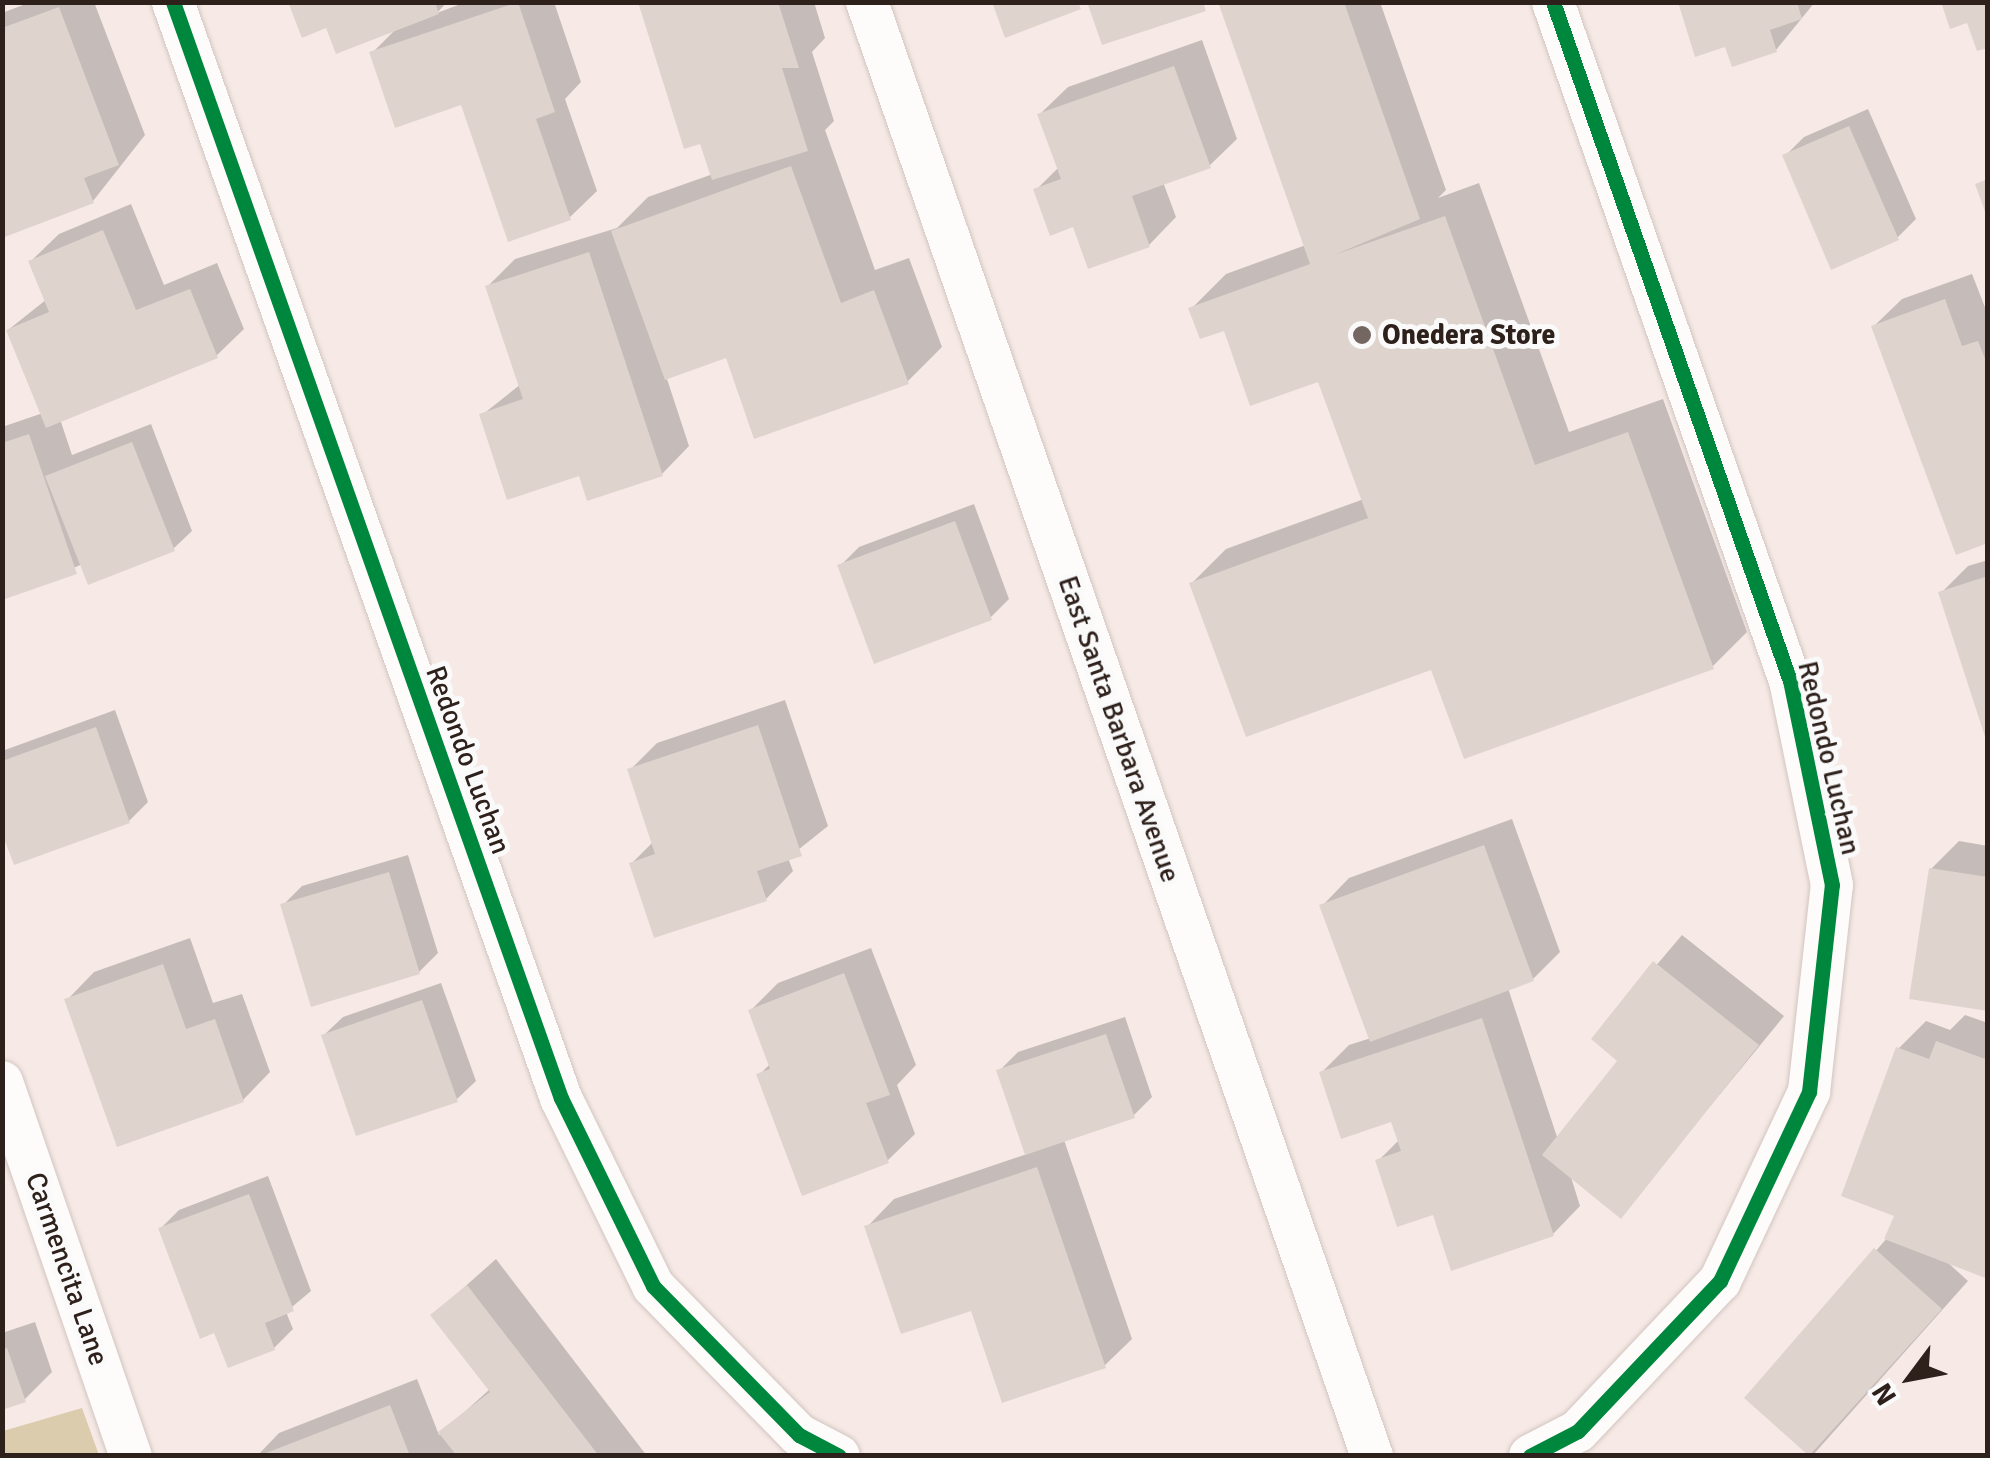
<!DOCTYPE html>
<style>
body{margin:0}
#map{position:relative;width:1990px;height:1458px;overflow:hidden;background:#f7eae6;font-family:Signika,sans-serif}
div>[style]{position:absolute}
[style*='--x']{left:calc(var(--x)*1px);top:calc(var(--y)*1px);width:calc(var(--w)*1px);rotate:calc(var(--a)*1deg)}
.forest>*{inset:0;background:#dcccae}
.shadow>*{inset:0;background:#0003}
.building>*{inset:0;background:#dfd4cd}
.roads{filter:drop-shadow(0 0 2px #d2c5c1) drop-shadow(0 0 2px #d2c5c1)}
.minor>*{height:42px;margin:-21px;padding:0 21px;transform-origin:21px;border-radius:21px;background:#fefcfb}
.cycleway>*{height:15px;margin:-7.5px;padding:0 7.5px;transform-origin:7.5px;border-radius:7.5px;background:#00873e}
.dots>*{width:28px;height:28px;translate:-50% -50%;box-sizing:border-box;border:5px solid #fafafa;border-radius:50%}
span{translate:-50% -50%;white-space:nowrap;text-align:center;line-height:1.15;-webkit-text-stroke:10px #fafafa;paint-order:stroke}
.poi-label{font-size:28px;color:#2e201b;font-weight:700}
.left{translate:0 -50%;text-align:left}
.street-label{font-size:28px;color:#2e201b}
.frame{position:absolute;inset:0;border:5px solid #2e201b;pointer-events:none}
.north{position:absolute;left:1860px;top:1328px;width:100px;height:100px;-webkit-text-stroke:8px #fafafa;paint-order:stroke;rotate:238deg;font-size:28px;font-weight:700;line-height:40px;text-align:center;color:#2e201b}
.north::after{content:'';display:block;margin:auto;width:35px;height:45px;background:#2e201b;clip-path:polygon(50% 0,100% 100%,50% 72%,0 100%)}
</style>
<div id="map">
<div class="forest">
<i style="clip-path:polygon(82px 1408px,99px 1455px,3px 1455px,3px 1431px)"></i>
</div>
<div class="shadow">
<i style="clip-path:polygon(31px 2px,94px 2px,145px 135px,93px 201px,3px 236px,2px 13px)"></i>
<i style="clip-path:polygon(290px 2px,447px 2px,437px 13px,466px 2px,554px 2px,581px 82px,565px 99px,597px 191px,569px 218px,463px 102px,372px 53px,397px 28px,328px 25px)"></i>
<i style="clip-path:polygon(641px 2px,814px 2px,825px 38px,812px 52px,834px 121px,825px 130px,875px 270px,909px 258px,942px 347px,907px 382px,728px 355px,666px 376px,689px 446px,662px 474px,581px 473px,482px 415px,521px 384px,488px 286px,515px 259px,617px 228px,648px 197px,713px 174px)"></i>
<i style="clip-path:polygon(1221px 2px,1380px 2px,1446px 190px,1438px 198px,1479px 183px,1569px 432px,1663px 399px,1747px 632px,1712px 667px,1432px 667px,1192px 583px,1226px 549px,1364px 499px,1319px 379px,1191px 309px,1226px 274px,1306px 245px)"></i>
<i style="clip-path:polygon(1680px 2px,1815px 2px,1776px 50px,1727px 43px)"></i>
<i style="clip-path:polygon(1202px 40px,1237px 139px,1209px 166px,1163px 182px,1176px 217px,1149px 245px,1075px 224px,1036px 190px,1059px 167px,1040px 114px,1068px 87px)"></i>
<i style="clip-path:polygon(1868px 109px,1916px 219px,1897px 238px,1785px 156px,1804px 137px)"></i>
<i style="clip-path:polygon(131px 204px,164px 285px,217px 263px,244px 329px,216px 356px,60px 419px,72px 455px,151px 424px,192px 531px,173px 549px,83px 564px,2px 597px,2px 427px,43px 413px,8px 330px,47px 299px,31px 261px,59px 234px)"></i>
<i style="clip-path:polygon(1972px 274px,1988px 315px,1988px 541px,1874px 326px,1902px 299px)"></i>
<i style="clip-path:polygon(974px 504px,1009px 599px,990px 618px,840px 566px,859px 547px)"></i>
<i style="clip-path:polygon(1988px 560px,1988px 737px,1941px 593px,1968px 566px)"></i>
<i style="clip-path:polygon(785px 700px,828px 826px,788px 858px,793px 871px,766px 899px,631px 864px,653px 842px,630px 770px,657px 743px)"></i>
<i style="clip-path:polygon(115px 710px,148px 802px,129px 821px,2px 826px,2px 751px)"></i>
<i style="clip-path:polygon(1512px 819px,1560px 952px,1533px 979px,1508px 988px,1558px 1140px,1621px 1061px,1594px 1039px,1682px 935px,1784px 1016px,1621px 1215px,1570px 1174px,1580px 1206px,1553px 1234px,1434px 1212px,1378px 1161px,1400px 1139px,1392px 1119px,1322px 1072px,1349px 1045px,1371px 1038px,1322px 906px,1349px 878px)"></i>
<i style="clip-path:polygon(1959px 841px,1988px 846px,1988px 1009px,1931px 869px)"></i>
<i style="clip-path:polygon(408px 855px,438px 953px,419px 972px,283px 905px,302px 886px)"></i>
<i style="clip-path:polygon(190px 938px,213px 1003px,242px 994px,270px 1072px,243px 1100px,67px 1000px,94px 972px)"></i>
<i style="clip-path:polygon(871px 948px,916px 1065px,897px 1085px,915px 1134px,887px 1161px,759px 1075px,771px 1063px,751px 1010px,778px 983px)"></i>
<i style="clip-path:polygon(441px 983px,476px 1081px,457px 1099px,324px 1035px,343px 1017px)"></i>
<i style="clip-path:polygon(1965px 1015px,1988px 1023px,1988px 1276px,1946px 1261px,1968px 1281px,1813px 1455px,1748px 1397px,1888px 1237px,1897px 1215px,1898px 1049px,1926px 1021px,1950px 1030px)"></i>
<i style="clip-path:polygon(1125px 1017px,1152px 1097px,1133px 1116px,1064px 1140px,1132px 1339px,1104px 1366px,972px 1307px,867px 1227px,894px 1199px,1027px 1154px,999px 1071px,1018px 1052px)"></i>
<i style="clip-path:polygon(268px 1176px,311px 1291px,286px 1312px,293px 1329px,274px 1348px,216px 1330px,160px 1229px,179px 1210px)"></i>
<i style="clip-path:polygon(496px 1259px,647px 1456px,257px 1456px,279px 1433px,417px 1379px,439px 1435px,490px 1389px,433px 1315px)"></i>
<i style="clip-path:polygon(35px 1322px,52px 1372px,24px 1400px,2px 1407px,2px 1333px)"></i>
</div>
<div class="building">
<i style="clip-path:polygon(288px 2px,435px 2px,439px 14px,336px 54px,326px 28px,302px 38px)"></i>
<i style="clip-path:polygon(518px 2px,555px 112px,536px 119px,571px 220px,508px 242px,461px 105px,395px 128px,369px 52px)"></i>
<i style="clip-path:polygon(638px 2px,778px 2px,799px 68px,782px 68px,808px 151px,712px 180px,700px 144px,684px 149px)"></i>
<i style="clip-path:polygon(992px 2px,1078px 2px,1081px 9px,1005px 38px)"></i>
<i style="clip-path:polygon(1087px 2px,1203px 2px,1206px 11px,1102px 45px)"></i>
<i style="clip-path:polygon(1218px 2px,1344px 2px,1420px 219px,1334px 255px,1445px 216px,1535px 465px,1628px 432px,1714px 669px,1464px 759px,1431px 670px,1246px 737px,1189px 583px,1368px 518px,1318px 382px,1250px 406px,1224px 331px,1200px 339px,1188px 308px,1310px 264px)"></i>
<i style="clip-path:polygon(1678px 2px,1797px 2px,1802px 19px,1770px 30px,1777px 52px,1732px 67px,1725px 47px,1695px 57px)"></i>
<i style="clip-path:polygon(1941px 2px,1988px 2px,1988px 48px,1977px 51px,1967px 23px,1950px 29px)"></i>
<i style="clip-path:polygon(59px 7px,119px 165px,84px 178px,94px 203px,2px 238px,2px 28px)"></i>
<i style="clip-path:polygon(1174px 66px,1211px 168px,1132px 196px,1150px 247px,1088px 269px,1073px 227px,1050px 236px,1033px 189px,1061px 179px,1037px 114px)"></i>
<i style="clip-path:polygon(1849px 126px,1899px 240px,1831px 270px,1782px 155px)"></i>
<i style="clip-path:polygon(791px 166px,841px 303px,874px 290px,909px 384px,754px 439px,726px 358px,665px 380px,611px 231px)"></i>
<i style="clip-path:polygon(1988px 179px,1988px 217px,1987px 217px,1975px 184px)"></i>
<i style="clip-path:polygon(103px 230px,136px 310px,190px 289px,218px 358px,46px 428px,6px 330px,49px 312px,28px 261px)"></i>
<i style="clip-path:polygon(589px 252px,663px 476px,587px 501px,579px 476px,507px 500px,479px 414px,523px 399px,485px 286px)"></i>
<i style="clip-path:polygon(1945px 299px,1962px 346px,1978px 341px,1988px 366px,1988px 543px,1956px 555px,1871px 326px)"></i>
<i style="clip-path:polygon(29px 434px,77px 574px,2px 600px,2px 443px)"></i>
<i style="clip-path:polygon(132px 442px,175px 551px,88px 585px,45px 476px)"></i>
<i style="clip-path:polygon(955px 521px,992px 620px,874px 664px,837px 565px)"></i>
<i style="clip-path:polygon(1988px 576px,1988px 743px,1987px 743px,1938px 592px)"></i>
<i style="clip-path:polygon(758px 725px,802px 856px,757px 871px,767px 901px,654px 938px,629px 863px,655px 854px,627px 769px)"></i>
<i style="clip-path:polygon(96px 727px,130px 823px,14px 865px,2px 833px,2px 761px)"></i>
<i style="clip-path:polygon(1484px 845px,1534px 981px,1370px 1042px,1319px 905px)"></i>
<i style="clip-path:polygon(1929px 868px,1988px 877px,1988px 1011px,1909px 999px)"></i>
<i style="clip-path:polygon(389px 872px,420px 974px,311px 1007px,280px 904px)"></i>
<i style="clip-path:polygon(1653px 961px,1759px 1045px,1621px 1219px,1542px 1155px,1617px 1061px,1591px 1039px)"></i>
<i style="clip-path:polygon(163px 964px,186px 1029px,215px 1019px,244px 1102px,117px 1147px,64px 999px)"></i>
<i style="clip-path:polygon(844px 973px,890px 1095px,866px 1103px,889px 1163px,802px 1196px,756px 1074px,770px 1069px,748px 1010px)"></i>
<i style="clip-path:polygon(422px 1000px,458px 1102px,356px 1136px,321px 1035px)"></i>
<i style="clip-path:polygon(1482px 1018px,1554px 1236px,1451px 1271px,1433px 1215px,1397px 1227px,1375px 1160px,1401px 1151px,1391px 1122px,1341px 1139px,1319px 1072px)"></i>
<i style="clip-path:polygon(1106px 1034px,1135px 1118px,1025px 1155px,996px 1070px)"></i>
<i style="clip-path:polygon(1936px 1041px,1988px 1060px,1988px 1279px,1884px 1239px,1894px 1216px,1841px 1196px,1896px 1047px,1929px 1059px)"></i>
<i style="clip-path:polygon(1037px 1167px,1106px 1368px,1002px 1403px,971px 1311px,901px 1334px,864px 1226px)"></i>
<i style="clip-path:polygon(249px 1194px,294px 1311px,265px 1323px,275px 1350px,228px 1368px,214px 1333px,200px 1339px,158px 1228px)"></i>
<i style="clip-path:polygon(1874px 1248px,1942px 1309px,1809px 1456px,1744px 1398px)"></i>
<i style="clip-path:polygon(467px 1285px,599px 1456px,457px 1456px,438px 1432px,490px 1392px,430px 1315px)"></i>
<i style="clip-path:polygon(7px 1348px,26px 1402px,2px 1410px,2px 1349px)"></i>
<i style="clip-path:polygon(390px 1405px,410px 1456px,261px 1456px,261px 1455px)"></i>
</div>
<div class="roads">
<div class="minor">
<i style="--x:173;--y:2;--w:1163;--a:70.51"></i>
<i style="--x:561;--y:1098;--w:209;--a:63.9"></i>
<i style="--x:653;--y:1286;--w:209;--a:45.6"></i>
<i style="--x:799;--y:1435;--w:45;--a:27.7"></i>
<i style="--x:867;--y:2;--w:1539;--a:70.85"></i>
<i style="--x:2;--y:1082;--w:396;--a:71"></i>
<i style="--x:1530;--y:1456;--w:54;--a:-27.5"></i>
<i style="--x:1578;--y:1431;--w:207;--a:-46.6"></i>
<i style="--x:1720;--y:1281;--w:209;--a:-64.8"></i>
<i style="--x:1809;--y:1092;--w:208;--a:-83.7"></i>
<i style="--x:1832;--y:885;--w:208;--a:-101.6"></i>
<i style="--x:1790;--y:681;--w:719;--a:-109.24"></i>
</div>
</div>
<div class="cycleway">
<i style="--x:173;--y:2;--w:1163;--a:70.51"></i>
<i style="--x:561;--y:1098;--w:209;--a:63.9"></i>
<i style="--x:653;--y:1286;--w:209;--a:45.6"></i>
<i style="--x:799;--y:1435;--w:45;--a:27.7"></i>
<i style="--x:1530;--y:1456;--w:54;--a:-27.5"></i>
<i style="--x:1578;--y:1431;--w:207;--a:-46.6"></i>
<i style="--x:1720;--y:1281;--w:209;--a:-64.8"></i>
<i style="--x:1809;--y:1092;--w:208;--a:-83.7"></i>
<i style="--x:1832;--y:885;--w:208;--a:-101.6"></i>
<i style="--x:1790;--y:681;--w:719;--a:-109.24"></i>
</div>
<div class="dots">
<i style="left:1362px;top:335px;background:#746762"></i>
</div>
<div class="poi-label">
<span class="left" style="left:1382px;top:335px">Onedera Store</span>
</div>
<div class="street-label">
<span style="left:1119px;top:729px;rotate:71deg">East Santa Barbara Avenue</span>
<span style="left:1829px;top:758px;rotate:77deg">Redondo Luchan</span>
<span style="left:468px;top:760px;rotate:70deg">Redondo Luchan</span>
<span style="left:67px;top:1269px;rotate:71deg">Carmencita Lane</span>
</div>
<div class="frame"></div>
<div class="north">N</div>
</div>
